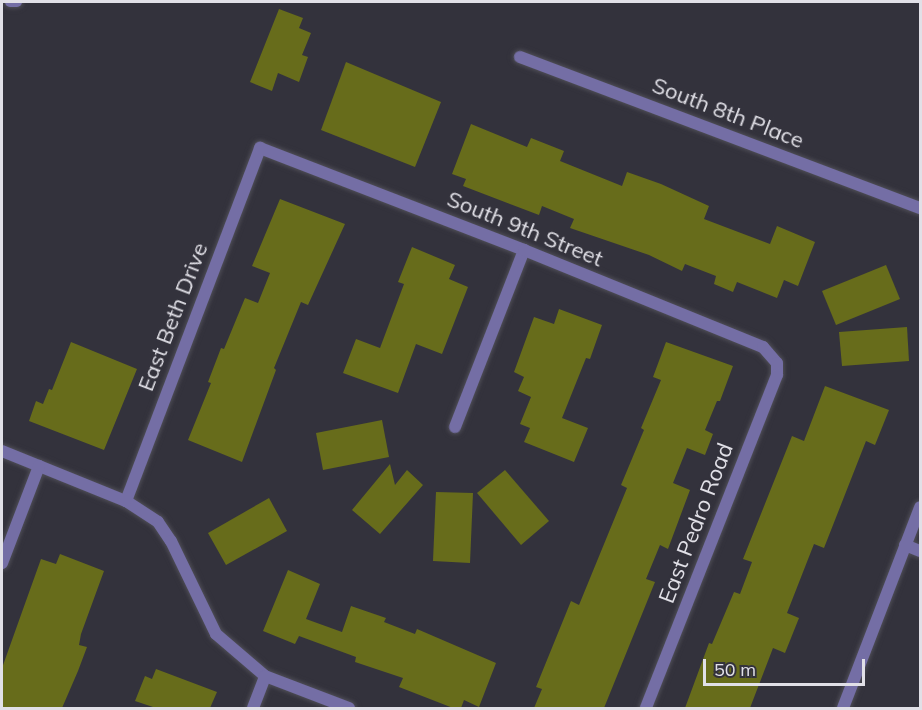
<!DOCTYPE html>
<style>
body{margin:0}
#map{position:relative;width:922px;height:710px;overflow:hidden;background:#33323c;font-family:Mulish,sans-serif}
div>[style]{position:absolute}
[style*='--x']{left:calc(var(--x)*1px);top:calc(var(--y)*1px);width:calc(var(--w)*1px);rotate:calc(var(--a)*1deg)}
.building>*{inset:0;background:#676c1b}
.roads{filter:drop-shadow(0 0 2px #4f4e57) drop-shadow(0 0 2px #4f4e57)}
.lane>*{height:10px;margin:-5px;padding:0 5px;transform-origin:5px;border-radius:5px;background:#746ea5}
.street>*{height:12px;margin:-6px;padding:0 6px;transform-origin:6px;border-radius:6px;background:#746ea5}
span{translate:-50% -50%;white-space:nowrap;text-align:center;line-height:1.15;-webkit-text-stroke:4.5px #33323c;paint-order:stroke}
.street-label{font-size:22px;color:#e1e0e7}
.frame{position:absolute;inset:0;border:3px solid #e1e0e7;pointer-events:none}
.scale{position:absolute;left:703px;top:659px;width:162px;height:27px;box-sizing:border-box;border:3px solid #e1e0e7;border-top:0;padding-left:8px;font-size:18px;line-height:21px;white-space:nowrap;color:#e1e0e7;-webkit-text-stroke:4px #33323c;paint-order:stroke}
</style>
<div id="map">
<div class="building">
<i style="clip-path:polygon(279px 9px,303px 18px,299px 28px,311px 33px,302px 55px,308px 57px,299px 82px,278px 73px,272px 91px,250px 82px)"></i>
<i style="clip-path:polygon(346px 62px,441px 102px,415px 167px,321px 130px)"></i>
<i style="clip-path:polygon(471px 124px,527px 147px,531px 138px,564px 151px,560px 161px,622px 186px,627px 172px,661px 184px,709px 206px,704px 219px,770px 244px,777px 226px,815px 242px,798px 286px,784px 280px,777px 298px,737px 282px,733px 292px,714px 284px,716px 276px,685px 264px,682px 271px,649px 255px,570px 228px,574px 219px,542px 206px,539px 215px,463px 186px,466px 179px,452px 174px)"></i>
<i style="clip-path:polygon(280px 199px,345px 224px,308px 305px,301px 302px,274px 368px,276px 370px,242px 462px,188px 440px,211px 383px,208px 382px,221px 348px,224px 349px,245px 298px,258px 303px,270px 273px,252px 266px)"></i>
<i style="clip-path:polygon(412px 247px,455px 265px,449px 279px,468px 287px,442px 354px,416px 344px,398px 393px,343px 373px,356px 339px,380px 348px,404px 284px,398px 282px)"></i>
<i style="clip-path:polygon(886px 265px,900px 299px,836px 325px,822px 291px)"></i>
<i style="clip-path:polygon(559px 309px,602px 325px,590px 359px,586px 358px,562px 418px,588px 428px,574px 462px,524px 442px,530px 428px,520px 424px,531px 397px,518px 391px,524px 377px,514px 372px,534px 317px,554px 324px)"></i>
<i style="clip-path:polygon(907px 327px,909px 361px,842px 366px,839px 332px)"></i>
<i style="clip-path:polygon(71px 342px,137px 369px,104px 450px,29px 421px,36px 401px,43px 404px,49px 389px,52px 390px)"></i>
<i style="clip-path:polygon(666px 342px,733px 366px,720px 401px,717px 401px,705px 430px,713px 434px,705px 455px,687px 448px,673px 483px,690px 490px,668px 549px,660px 545px,646px 579px,655px 582px,604px 708px,534px 708px,542px 689px,536px 687px,571px 601px,579px 605px,627px 488px,621px 485px,644px 430px,641px 428px,661px 380px,653px 377px)"></i>
<i style="clip-path:polygon(825px 386px,889px 410px,875px 445px,866px 441px,824px 548px,814px 544px,787px 613px,799px 618px,785px 653px,773px 648px,750px 708px,685px 708px,709px 643px,712px 644px,734px 592px,740px 594px,752px 562px,743px 559px,792px 436px,804px 441px)"></i>
<i style="clip-path:polygon(382px 420px,389px 457px,323px 470px,316px 433px)"></i>
<i style="clip-path:polygon(390px 464px,395px 485px,407px 470px,423px 485px,380px 534px,352px 510px)"></i>
<i style="clip-path:polygon(505px 470px,549px 521px,521px 545px,477px 493px)"></i>
<i style="clip-path:polygon(436px 492px,473px 493px,470px 563px,433px 561px)"></i>
<i style="clip-path:polygon(269px 498px,287px 531px,226px 565px,208px 533px)"></i>
<i style="clip-path:polygon(60px 554px,104px 571px,81px 634px,79px 645px,87px 647px,78px 671px,62px 708px,2px 708px,2px 668px,22px 612px,41px 559px,56px 564px)"></i>
<i style="clip-path:polygon(288px 570px,320px 584px,306px 619px,342px 632px,351px 606px,386px 618px,384px 622px,415px 634px,417px 629px,496px 663px,479px 707px,464px 700px,461px 708px,453px 708px,399px 687px,403px 678px,355px 662px,356px 657px,299px 636px,295px 644px,263px 631px)"></i>
<i style="clip-path:polygon(156px 669px,217px 692px,210px 708px,156px 708px,135px 701px,145px 676px,152px 679px)"></i>
</div>
<div class="roads">
<div class="lane">
<i style="--x:10;--y:2;--w:7;--a:0"></i>
</div>
<div class="street">
<i style="--x:520;--y:57;--w:428;--a:20.7"></i>
<i style="--x:455;--y:427;--w:190;--a:-68.7"></i>
<i style="--x:2;--y:451;--w:134;--a:22"></i>
<i style="--x:126;--y:501;--w:38;--a:33"></i>
<i style="--x:158;--y:522;--w:23;--a:56"></i>
<i style="--x:171;--y:541;--w:103;--a:64.2"></i>
<i style="--x:216;--y:634;--w:65;--a:40.6"></i>
<i style="--x:265;--y:676;--w:90;--a:20.9"></i>
<i style="--x:126;--y:501;--w:378;--a:-69.2"></i>
<i style="--x:260;--y:148;--w:283;--a:21.1"></i>
<i style="--x:524;--y:250;--w:258;--a:22.1"></i>
<i style="--x:763;--y:347;--w:21;--a:49"></i>
<i style="--x:777;--y:363;--w:12;--a:90"></i>
<i style="--x:777;--y:375;--w:358;--a:111.5"></i>
<i style="--x:905;--y:545;--w:16;--a:22"></i>
<i style="--x:2;--y:563;--w:104;--a:-69.1"></i>
<i style="--x:253;--y:708;--w:34;--a:-69"></i>
<i style="--x:843;--y:708;--w:215;--a:-69"></i>
</div>
</div>
<div class="street-label">
<span style="left:728px;top:113px;rotate:21deg">South 8th Place</span>
<span style="left:525px;top:229px;rotate:22deg">South 9th Street</span>
<span style="left:173px;top:317px;rotate:-69deg">East Beth Drive</span>
<span style="left:696px;top:523px;rotate:-69deg">East Pedro Road</span>
</div>
<div class="frame"></div>
<div class="scale">50 m</div>
</div>
